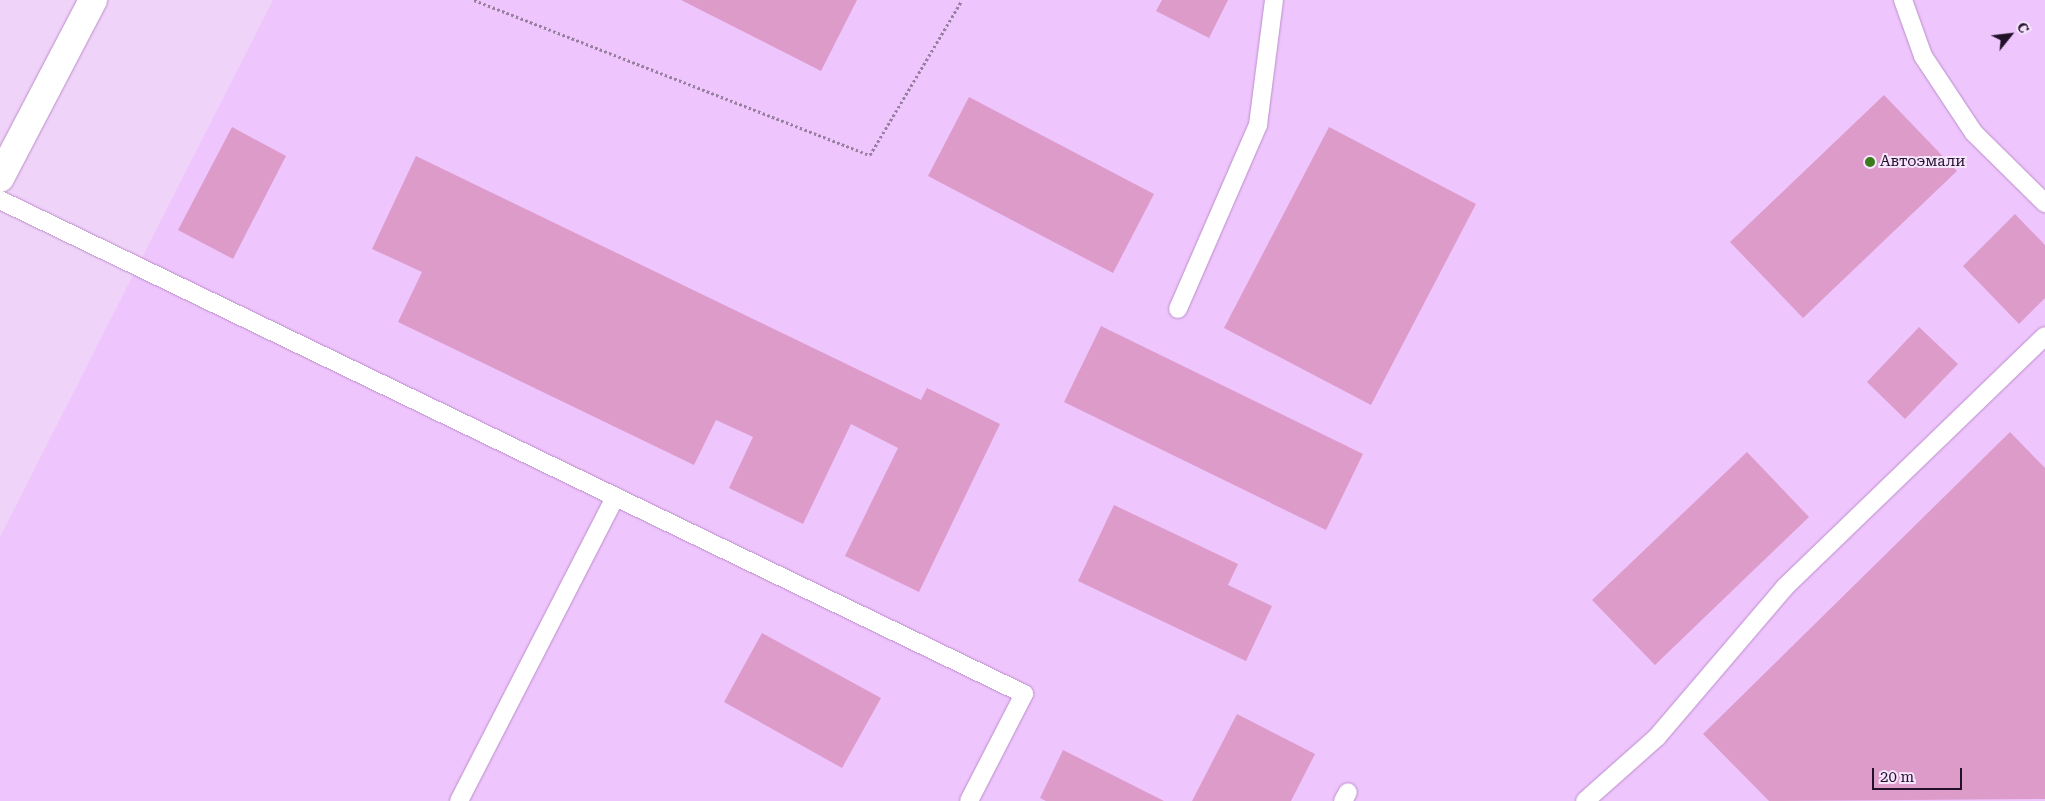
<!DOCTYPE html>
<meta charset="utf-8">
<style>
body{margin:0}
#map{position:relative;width:2045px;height:801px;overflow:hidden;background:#f0d3f9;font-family:"Roboto Serif",serif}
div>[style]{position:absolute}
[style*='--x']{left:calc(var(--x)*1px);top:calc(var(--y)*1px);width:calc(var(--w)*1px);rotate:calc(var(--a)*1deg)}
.built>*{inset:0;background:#efc5fd}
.building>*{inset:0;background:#dd9bca}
.path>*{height:3px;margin-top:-1.5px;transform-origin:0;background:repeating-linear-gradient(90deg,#977f9f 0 2.5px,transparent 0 5px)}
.roads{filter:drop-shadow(0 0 1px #bb8eca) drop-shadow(0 0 1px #bb8eca)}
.lane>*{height:18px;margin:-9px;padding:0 9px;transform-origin:9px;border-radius:9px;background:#fff}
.street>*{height:28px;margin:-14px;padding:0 14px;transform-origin:14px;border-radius:14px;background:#fff}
.dots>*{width:14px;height:14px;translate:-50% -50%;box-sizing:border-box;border:2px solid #f7e4fe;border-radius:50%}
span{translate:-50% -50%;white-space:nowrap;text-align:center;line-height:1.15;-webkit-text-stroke:4px #f7e4fe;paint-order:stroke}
.poi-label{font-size:15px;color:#221128}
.left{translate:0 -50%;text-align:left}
.north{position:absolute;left:1985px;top:10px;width:50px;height:50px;-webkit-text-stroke:4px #f7e4fe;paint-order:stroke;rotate:61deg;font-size:14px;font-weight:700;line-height:20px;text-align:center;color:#221128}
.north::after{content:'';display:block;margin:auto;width:18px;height:22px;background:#221128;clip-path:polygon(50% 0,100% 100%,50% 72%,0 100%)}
.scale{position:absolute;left:1872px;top:768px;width:90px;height:22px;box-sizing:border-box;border:2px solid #221128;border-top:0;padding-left:6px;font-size:15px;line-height:18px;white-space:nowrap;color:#221128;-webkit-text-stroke:4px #f7e4fe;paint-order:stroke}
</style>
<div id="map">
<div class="built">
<i style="clip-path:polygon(273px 0,2045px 0,2045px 801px,0 801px,0 537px)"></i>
</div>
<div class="building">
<i style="clip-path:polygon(681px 0,857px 0,821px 71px)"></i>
<i style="clip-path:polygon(1162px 0,1228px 0,1209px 38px,1156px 11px)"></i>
<i style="clip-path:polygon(1884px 95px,1957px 171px,1803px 318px,1730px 242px)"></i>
<i style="clip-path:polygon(969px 97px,1154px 194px,1113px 273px,928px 176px)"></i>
<i style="clip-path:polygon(232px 127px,286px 156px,233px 259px,178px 230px)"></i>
<i style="clip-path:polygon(1329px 127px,1476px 204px,1371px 405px,1224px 328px)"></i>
<i style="clip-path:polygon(416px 156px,921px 400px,927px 388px,1000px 424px,919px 592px,845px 556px,898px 448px,851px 424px,803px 524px,729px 488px,753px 437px,716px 420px,694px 465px,398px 322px,422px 272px,372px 249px)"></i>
<i style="clip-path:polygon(2015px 214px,2045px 245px,2045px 298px,2019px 324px,1963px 266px)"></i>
<i style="clip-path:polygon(1101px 326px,1363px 454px,1326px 530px,1064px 402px)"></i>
<i style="clip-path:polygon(1919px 327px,1958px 364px,1905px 419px,1867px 382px)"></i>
<i style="clip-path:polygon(2010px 432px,2045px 468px,2045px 799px,1769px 801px,1703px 734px)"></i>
<i style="clip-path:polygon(1747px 452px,1809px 517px,1655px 665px,1592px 600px)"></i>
<i style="clip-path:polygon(1114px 505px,1238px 564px,1228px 585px,1272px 606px,1246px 661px,1078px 581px)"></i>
<i style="clip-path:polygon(762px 633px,881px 698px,842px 768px,724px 702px)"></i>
<i style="clip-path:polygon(1237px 714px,1315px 754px,1291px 801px,1192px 801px)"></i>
<i style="clip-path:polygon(1063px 750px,1164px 801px,1046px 801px,1040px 798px)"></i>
</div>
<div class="path">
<i style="--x:474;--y:0;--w:425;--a:21.4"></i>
<i style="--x:870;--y:155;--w:180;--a:-59.3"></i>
</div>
<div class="roads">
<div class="lane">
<i style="--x:1903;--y:0;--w:59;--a:70.3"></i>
<i style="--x:1923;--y:56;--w:92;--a:56.5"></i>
<i style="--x:1974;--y:133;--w:100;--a:44.6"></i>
<i style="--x:0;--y:200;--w:1137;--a:25.75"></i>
<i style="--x:1024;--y:694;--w:120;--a:117.2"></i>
<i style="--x:1178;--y:309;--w:201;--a:-66.5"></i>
<i style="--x:1258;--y:125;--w:126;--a:-82.7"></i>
<i style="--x:459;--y:801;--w:342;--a:-62.8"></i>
<i style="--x:1343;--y:801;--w:10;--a:-61"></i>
<i style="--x:1585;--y:801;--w:96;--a:-41.6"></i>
<i style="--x:1657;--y:737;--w:197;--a:-49.5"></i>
<i style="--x:1785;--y:587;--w:361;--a:-44"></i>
</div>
<div class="street">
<i style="--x:0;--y:178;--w:201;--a:-62.4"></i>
</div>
</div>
<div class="dots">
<i style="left:1870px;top:162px;background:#397a1a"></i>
</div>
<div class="poi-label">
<span class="left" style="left:1880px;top:162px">Автоэмали</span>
</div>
<div class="north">С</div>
<div class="scale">20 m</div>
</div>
